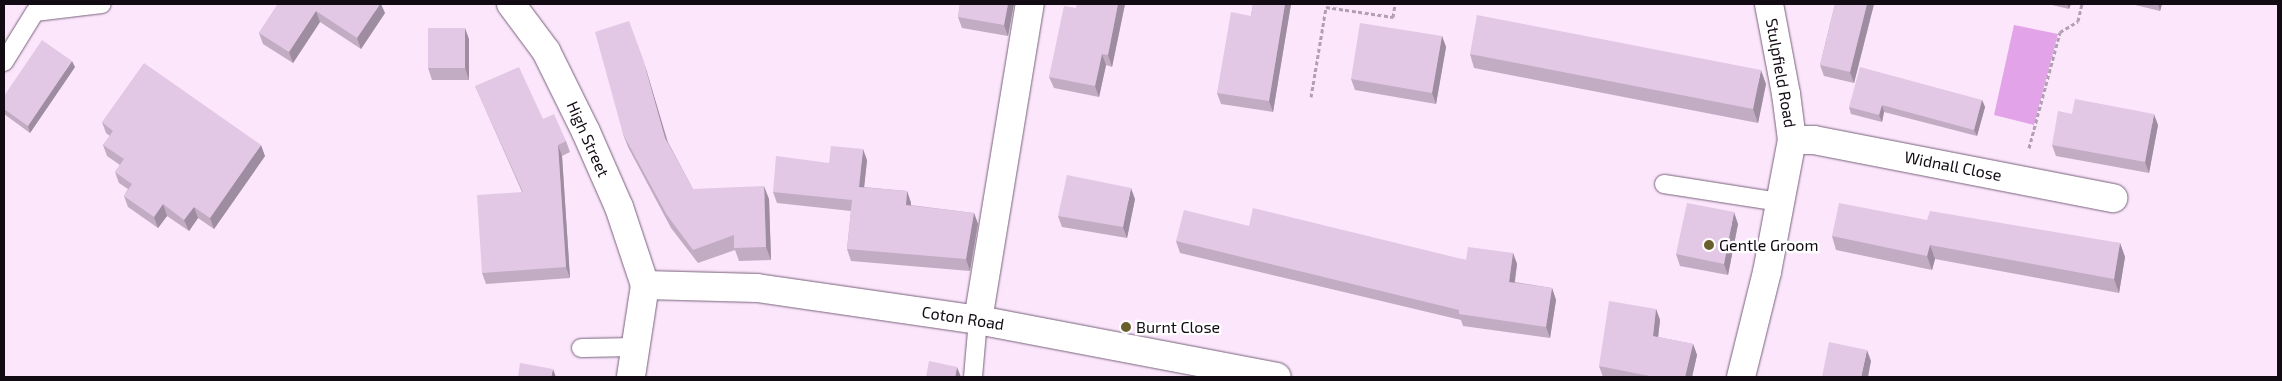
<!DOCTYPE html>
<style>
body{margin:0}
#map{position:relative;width:2282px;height:381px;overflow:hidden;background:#fbe6fc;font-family:"Exo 2",sans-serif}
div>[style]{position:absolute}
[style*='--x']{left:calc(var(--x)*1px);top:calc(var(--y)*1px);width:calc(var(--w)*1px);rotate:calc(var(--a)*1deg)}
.green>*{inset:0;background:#e3a3e8}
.path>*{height:3px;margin-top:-1.5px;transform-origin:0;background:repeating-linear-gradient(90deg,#b1a0b2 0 4px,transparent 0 6.5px)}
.roads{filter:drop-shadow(0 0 1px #78627a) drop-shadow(0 0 1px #78627a)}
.service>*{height:18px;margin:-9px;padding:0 9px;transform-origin:9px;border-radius:9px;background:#fff}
.minor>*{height:28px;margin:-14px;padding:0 14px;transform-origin:14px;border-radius:14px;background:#fff}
.tertiary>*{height:28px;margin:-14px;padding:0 14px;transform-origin:14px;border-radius:14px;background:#fff}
.wall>*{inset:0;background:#c2acc4}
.shaded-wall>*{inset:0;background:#9e8ca0}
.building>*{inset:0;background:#e2c8e4}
.dots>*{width:14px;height:14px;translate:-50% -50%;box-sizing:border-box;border:2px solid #fff;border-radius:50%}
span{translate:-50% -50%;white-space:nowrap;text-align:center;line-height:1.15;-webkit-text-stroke:4.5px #fff;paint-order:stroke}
.street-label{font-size:16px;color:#130b14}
.poi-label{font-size:16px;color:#130b14}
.left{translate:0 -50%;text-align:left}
.frame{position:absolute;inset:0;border:5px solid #130b14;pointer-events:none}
</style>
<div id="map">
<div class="green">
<i style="clip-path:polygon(2014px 25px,2058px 34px,2034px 125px,1994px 115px)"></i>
</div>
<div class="path">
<i style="--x:1311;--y:97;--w:91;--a:-80.5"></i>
<i style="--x:1326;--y:7;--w:68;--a:8.5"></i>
<i style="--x:1393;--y:17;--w:13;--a:-81"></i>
<i style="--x:2029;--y:148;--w:120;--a:-75"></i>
<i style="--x:2060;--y:32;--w:21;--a:-31"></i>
<i style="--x:2078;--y:21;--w:17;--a:-77"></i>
</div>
<div class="roads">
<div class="service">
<i style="--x:4;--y:62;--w:59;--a:-58.2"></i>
<i style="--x:35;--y:12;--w:67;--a:-6.8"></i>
<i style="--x:1664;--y:184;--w:116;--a:8.9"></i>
<i style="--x:581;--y:348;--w:56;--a:-1"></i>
<i style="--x:973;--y:377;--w:57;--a:-85"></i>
</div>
<div class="minor">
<i style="--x:1792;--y:140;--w:22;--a:0"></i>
<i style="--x:1814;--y:140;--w:305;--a:11"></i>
<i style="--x:978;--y:320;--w:320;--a:-80.7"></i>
<i style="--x:1741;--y:377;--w:108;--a:-76.1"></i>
<i style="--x:1767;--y:272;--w:134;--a:-79.3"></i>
<i style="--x:1792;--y:140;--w:46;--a:-97.4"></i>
<i style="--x:1786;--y:94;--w:92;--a:-100.7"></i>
</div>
<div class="tertiary">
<i style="--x:511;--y:4;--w:59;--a:53.3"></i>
<i style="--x:546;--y:51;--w:90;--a:63.7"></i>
<i style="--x:586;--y:132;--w:82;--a:66.3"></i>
<i style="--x:619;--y:207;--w:82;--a:71.6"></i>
<i style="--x:645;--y:285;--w:93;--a:98.7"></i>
<i style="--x:645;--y:285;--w:112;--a:1.5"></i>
<i style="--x:757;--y:288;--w:223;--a:8.2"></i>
<i style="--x:978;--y:320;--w:304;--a:10.8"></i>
</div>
</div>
<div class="wall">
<i style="clip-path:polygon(278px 4px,385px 13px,361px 49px,320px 22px,293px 63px,263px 44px,259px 33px)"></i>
<i style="clip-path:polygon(960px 4px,1014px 4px,1008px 36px,962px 28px,958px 17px)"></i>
<i style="clip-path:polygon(1125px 4px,1112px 67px,1106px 65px,1099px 97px,1054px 88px,1049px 77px,1076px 8px)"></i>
<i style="clip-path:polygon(1253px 4px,1291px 4px,1273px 112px,1221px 104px,1217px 93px,1251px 16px)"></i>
<i style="clip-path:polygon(1835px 4px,1874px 4px,1854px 83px,1824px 76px,1820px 65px)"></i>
<i style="clip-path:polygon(2048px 4px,2071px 4px,2069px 9px)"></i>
<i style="clip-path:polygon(2131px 4px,2162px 4px,2160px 11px)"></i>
<i style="clip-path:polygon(1442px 36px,1446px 47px,1436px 104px,1355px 90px,1351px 79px)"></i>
<i style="clip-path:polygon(469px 39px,469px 80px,432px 80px,428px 68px)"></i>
<i style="clip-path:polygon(1470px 54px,1766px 84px,1758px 123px,1474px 68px)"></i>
<i style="clip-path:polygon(75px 67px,30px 133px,4px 114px,4px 96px)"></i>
<i style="clip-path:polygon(646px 69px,668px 142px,693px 189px,769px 199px,771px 260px,739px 261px,735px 250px,698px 263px,671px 228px,628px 147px,623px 134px)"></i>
<i style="clip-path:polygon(475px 86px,543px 119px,566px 141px,570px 152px,562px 156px,570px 278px,486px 284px,482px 273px,522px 192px,480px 97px)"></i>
<i style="clip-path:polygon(1982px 100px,1985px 107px,1977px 136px,1884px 112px,1882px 122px,1851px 114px,1849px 107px)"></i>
<i style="clip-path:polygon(2072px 114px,2158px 125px,2149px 173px,2056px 156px,2052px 145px)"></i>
<i style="clip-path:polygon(102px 122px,265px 156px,214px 229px,198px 218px,189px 231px,167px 216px,158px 228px,128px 207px,124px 196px,128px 189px,119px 183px,115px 172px,120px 165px,107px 156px,103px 145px,110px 136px,106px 133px)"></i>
<i style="clip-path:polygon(867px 160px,864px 187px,907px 191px,911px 203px,910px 205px,974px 213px,978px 224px,970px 271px,851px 261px,847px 249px,851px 211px,777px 203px,773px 192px)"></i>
<i style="clip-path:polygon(1135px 199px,1127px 238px,1062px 227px,1058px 216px)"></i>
<i style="clip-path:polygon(1927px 220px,2120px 243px,2125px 257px,2119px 293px,1935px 259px,1932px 270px,1836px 250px,1832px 236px)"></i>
<i style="clip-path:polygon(1738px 224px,1728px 275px,1680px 266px,1676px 254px)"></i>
<i style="clip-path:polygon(1249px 226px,1466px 260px,1513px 253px,1517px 264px,1515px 282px,1552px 288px,1556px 300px,1550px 338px,1463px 326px,1461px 320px,1180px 253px,1176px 241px)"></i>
<i style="clip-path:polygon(1656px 309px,1660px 320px,1658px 337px,1693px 344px,1697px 355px,1692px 377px,1603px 377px,1599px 366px)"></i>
</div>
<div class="shaded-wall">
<i style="clip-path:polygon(380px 4px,381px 4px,385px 13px,361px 49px,357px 38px)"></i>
<i style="clip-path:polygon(1008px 4px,1014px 4px,1008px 36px,1004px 25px)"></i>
<i style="clip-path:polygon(1118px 4px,1125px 4px,1112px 67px,1108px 55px)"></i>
<i style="clip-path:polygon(1285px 4px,1291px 4px,1273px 112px,1269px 101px)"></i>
<i style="clip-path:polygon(1867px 4px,1874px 4px,1854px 83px,1850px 72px)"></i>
<i style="clip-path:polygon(2067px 4px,2071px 4px,2069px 9px)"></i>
<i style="clip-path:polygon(2158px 4px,2162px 4px,2160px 11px)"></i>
<i style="clip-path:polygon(316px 11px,320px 22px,293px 63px,289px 52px)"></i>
<i style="clip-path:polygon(465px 28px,469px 39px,469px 80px,465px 68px)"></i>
<i style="clip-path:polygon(1442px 36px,1446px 47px,1436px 104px,1432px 93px)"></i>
<i style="clip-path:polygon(1102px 54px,1106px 65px,1099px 97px,1095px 86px)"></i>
<i style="clip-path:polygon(642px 56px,646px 69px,670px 151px,665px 138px)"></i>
<i style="clip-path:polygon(72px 61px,75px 67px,30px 133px,28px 126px)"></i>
<i style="clip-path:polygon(1761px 70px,1766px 84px,1758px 123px,1753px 109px)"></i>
<i style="clip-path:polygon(1982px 100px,1985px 107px,1977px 136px,1974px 130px)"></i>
<i style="clip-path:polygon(1882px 105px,1884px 112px,1882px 122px,1879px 115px)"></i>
<i style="clip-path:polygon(2154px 114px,2158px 125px,2149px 173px,2145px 162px)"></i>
<i style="clip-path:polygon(261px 145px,265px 156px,214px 229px,210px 218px)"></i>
<i style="clip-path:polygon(558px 145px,562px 156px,570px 278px,566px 267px)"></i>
<i style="clip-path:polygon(863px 149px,867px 160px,863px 198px,859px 187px)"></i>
<i style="clip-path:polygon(764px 186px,769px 199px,771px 260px,766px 247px)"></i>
<i style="clip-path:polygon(1131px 188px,1135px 199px,1127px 238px,1123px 227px)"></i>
<i style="clip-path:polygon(907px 191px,911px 203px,910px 216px,906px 205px)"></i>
<i style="clip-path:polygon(163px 204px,167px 216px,158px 228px,154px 217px)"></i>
<i style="clip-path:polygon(194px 207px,198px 218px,189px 231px,184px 220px)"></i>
<i style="clip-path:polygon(1734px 212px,1738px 224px,1728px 275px,1724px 264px)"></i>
<i style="clip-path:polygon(974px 213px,978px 224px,970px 271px,966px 259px)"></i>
<i style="clip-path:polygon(2120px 243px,2125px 257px,2119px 293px,2114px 279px)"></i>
<i style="clip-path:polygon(1930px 245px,1935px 259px,1932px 270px,1927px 256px)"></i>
<i style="clip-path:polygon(1513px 253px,1517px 264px,1513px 293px,1509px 282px)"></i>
<i style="clip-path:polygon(1552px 288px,1556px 300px,1550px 338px,1546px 327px)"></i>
<i style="clip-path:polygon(1656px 309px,1660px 320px,1657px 347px,1653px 336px)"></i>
<i style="clip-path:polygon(1693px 344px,1697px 355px,1692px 377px,1685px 377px)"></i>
<i style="clip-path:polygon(1867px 350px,1871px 361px,1868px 377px,1861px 377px)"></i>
<i style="clip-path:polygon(957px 367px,961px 377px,955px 377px)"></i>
<i style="clip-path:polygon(553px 369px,556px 377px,551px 377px)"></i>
</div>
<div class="building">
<i style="clip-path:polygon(278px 4px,380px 4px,357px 38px,316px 11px,289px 52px,259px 33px)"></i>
<i style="clip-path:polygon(960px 4px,1008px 4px,1004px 25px,958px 17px)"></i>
<i style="clip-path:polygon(1077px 4px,1118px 4px,1108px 55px,1102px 54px,1095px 86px,1049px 77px,1064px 6px,1076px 8px)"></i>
<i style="clip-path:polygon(1253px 4px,1285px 4px,1269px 101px,1217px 93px,1231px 12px,1251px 16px)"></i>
<i style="clip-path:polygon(1835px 4px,1867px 4px,1850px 72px,1820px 65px)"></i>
<i style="clip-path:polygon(1477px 15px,1761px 70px,1753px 109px,1470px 54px)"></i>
<i style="clip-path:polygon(629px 21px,642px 56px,665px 138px,693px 189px,764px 186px,766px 247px,734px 248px,734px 235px,693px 250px,667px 215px,623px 134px,595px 32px)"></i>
<i style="clip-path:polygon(1360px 23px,1442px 36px,1432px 93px,1351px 79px)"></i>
<i style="clip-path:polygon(428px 28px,465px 28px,465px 68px,428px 68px)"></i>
<i style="clip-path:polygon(42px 40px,72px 61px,28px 126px,4px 109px,4px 96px)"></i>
<i style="clip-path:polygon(144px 63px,261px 145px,210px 218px,194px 207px,184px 220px,163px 204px,154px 217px,124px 196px,132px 184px,115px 172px,124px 159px,103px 145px,113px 131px,102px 122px)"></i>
<i style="clip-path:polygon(519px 67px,543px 119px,554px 114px,566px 141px,558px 145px,566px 267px,482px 273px,477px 195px,523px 192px,475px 86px)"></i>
<i style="clip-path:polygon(1860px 67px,1982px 100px,1974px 130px,1882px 105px,1879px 115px,1849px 107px)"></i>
<i style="clip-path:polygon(2075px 99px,2154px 114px,2145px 162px,2052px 145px,2058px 111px,2072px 114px)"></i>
<i style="clip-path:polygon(831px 146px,863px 149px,859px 187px,907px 191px,906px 205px,974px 213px,966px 259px,847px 249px,852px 200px,773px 192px,776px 156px,829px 163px)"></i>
<i style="clip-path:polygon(1067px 175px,1131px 188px,1123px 227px,1058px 216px)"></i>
<i style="clip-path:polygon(1687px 203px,1734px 212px,1724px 264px,1676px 254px)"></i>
<i style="clip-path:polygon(1839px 203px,1927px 220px,1930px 211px,2120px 243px,2114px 279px,1930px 245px,1927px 256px,1832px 236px)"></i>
<i style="clip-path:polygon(1253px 208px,1466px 260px,1468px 247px,1513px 253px,1509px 282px,1552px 288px,1546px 327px,1459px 314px,1459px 310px,1176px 241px,1184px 210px,1249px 226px)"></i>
<i style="clip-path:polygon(1609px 301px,1656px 309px,1653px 336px,1693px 344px,1685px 377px,1655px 377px,1599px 366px)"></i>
<i style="clip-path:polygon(1829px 342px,1867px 350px,1861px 377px,1822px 377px)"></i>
<i style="clip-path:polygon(929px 361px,957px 367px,955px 377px,926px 377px)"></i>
<i style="clip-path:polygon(520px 363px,553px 369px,551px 377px,518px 377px)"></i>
</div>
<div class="dots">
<i style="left:1709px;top:245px;background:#6a5f2c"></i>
<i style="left:1126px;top:327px;background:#6a5f2c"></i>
</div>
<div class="street-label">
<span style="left:1781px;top:73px;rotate:80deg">Stulpfield Road</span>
<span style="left:588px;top:139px;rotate:66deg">High Street</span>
<span style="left:1953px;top:166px;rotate:11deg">Widnall Close</span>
<span style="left:963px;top:318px;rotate:9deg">Coton Road</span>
</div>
<div class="poi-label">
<span class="left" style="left:1719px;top:245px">Gentle Groom</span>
<span class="left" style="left:1136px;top:327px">Burnt Close</span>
</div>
<div class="frame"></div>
</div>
